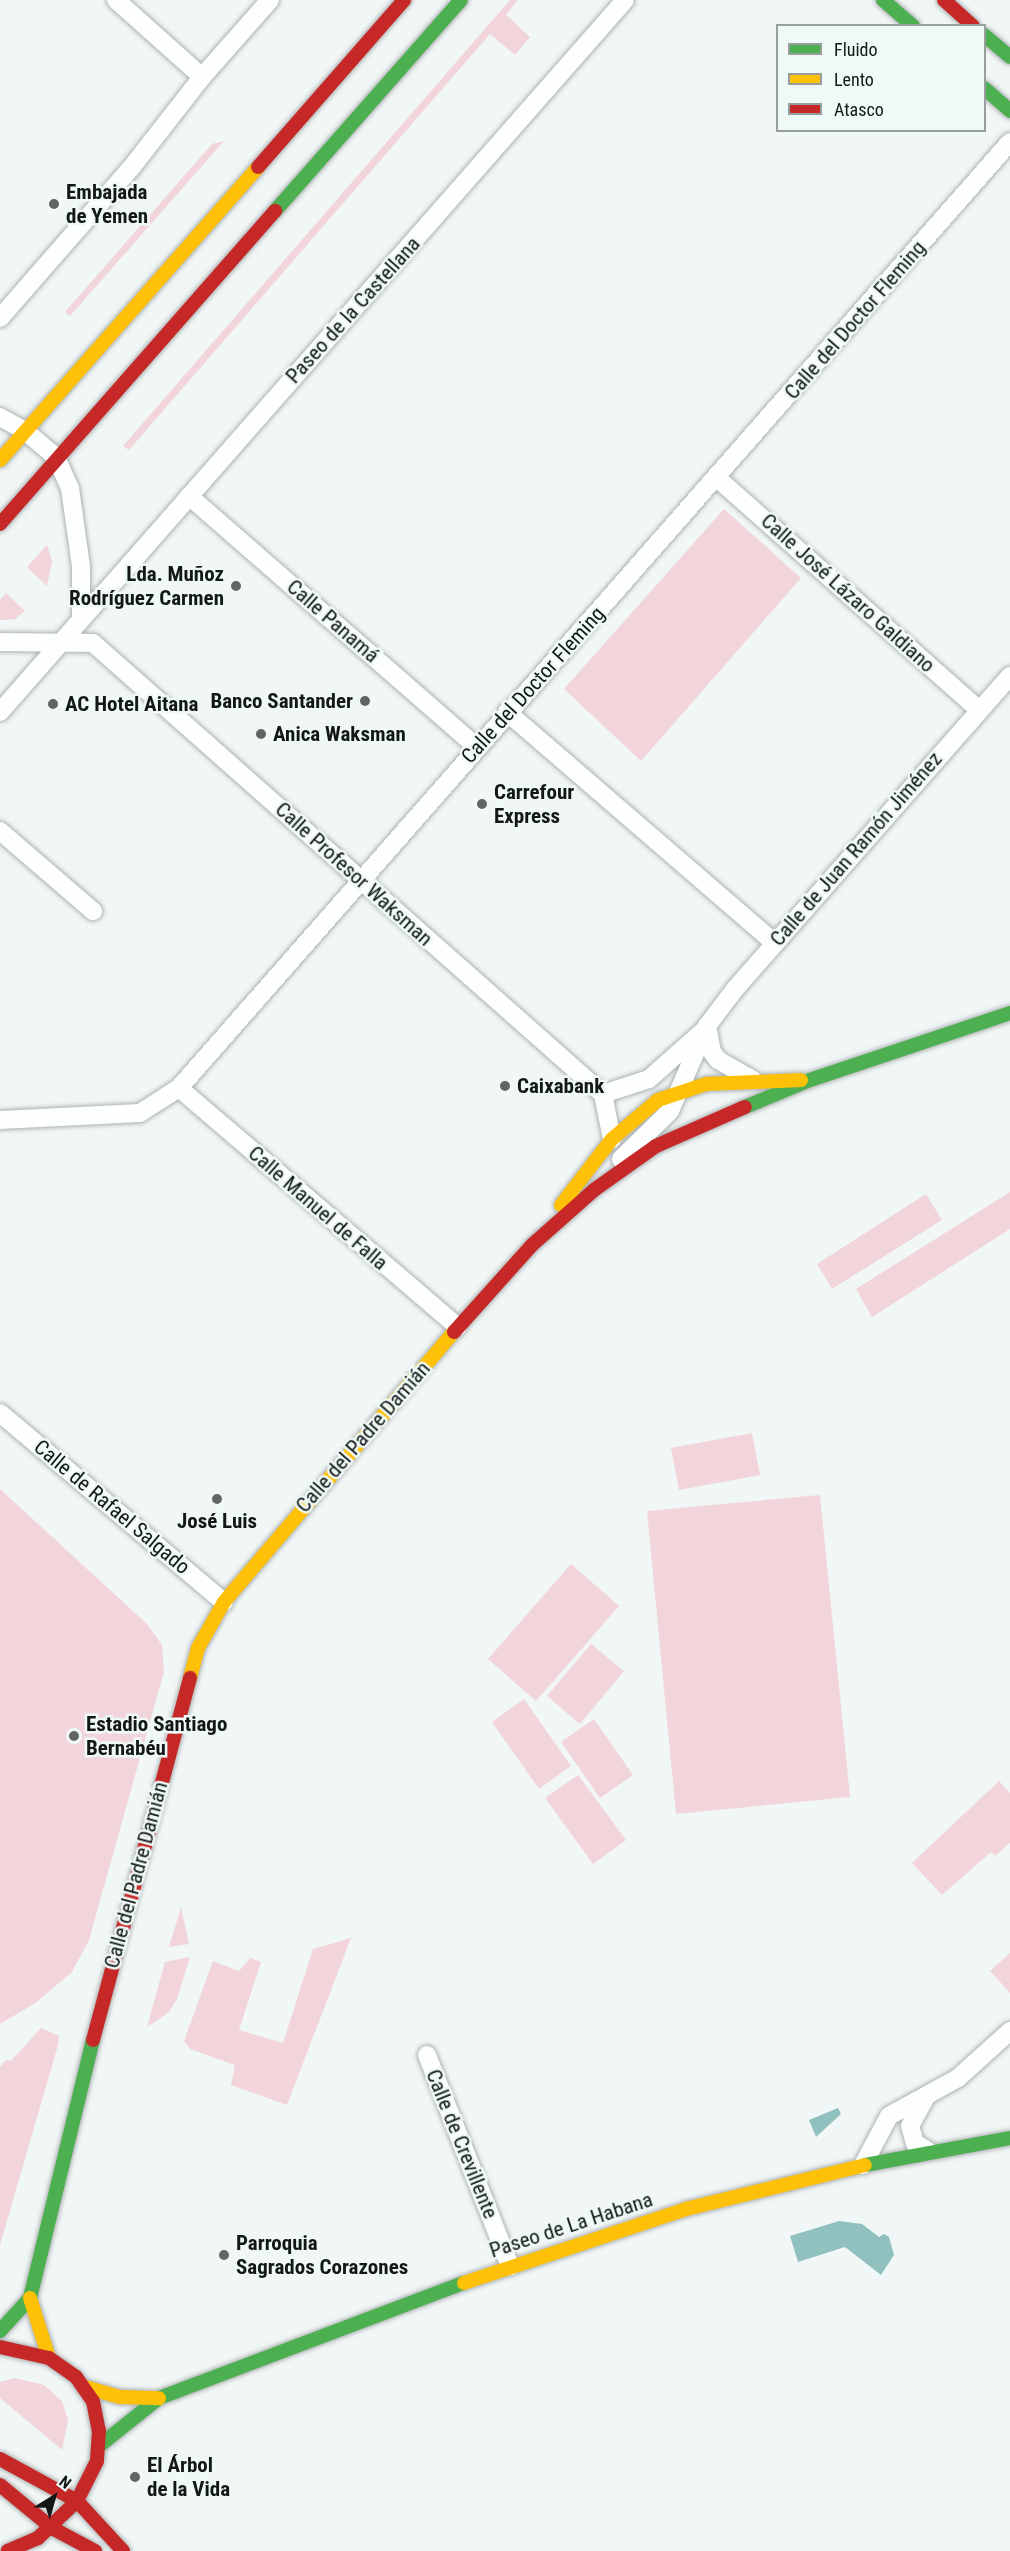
<!DOCTYPE html>
<meta charset="utf-8">
<style>
body{margin:0}
#map{position:relative;width:1010px;height:2551px;overflow:hidden;background:#f1f6f6;font-family:"Roboto Condensed",sans-serif}
div>[style]{position:absolute}
[style*='--x']{left:calc(var(--x)*1px);top:calc(var(--y)*1px);width:calc(var(--w)*1px);rotate:calc(var(--a)*1deg)}
.green>*{inset:0;background:#f2d5da}
.water>*{inset:0;background:#90c1be}
.roads{filter:drop-shadow(0 0 2px #aeb2b2) drop-shadow(0 0 2px #aeb2b2)}
.street>*{height:18px;margin:-9px;padding:0 9px;transform-origin:9px;border-radius:9px;background:#fdfefe}
.fast>*{height:14px;margin:-7px;padding:0 7px;transform-origin:7px;border-radius:7px;background:#4caf50}
.slow>*{height:14px;margin:-7px;padding:0 7px;transform-origin:7px;border-radius:7px;background:#ffc107}
.jam>*{height:14px;margin:-7px;padding:0 7px;transform-origin:7px;border-radius:7px;background:#c62828}
.dots>*{width:16px;height:16px;translate:-50% -50%;box-sizing:border-box;border:3px solid #eef9f8;border-radius:50%}
span{translate:-50% -50%;white-space:nowrap;text-align:center;line-height:1.15;-webkit-text-stroke:5px #eef9f8;paint-order:stroke}
.poi-label{font-size:21px;color:#131717;font-weight:700}
.left{translate:0 -50%;text-align:left}
.right{translate:-100% -50%;text-align:right}
.street-label{font-size:21px;color:#131717}
.legend{position:absolute;left:776px;top:24px;width:210px;height:108px;box-sizing:border-box;background:#eef9f8;border:2px solid #969f9e;margin:0;padding:8px 10px;list-style:none;font-size:18px;color:#131717}
.legend li{display:flex;align-items:center;gap:12px;height:30px}
.legend b{width:30px;border:2px solid #969f9e}
.north{position:absolute;left:24px;top:2467px;width:60px;height:60px;-webkit-text-stroke:4px #eef9f8;paint-order:stroke;rotate:37deg;font-size:16px;font-weight:700;line-height:24px;text-align:center;color:#131717}
.north::after{content:'';display:block;margin:auto;width:21px;height:27px;background:#131717;clip-path:polygon(50% 0,100% 100%,50% 72%,0 100%)}
</style>
<div id="map">
<div class="green">
<i style="clip-path:polygon(510px 0,518px 0,506px 15px,530px 37px,515px 55px,490px 34px,129px 450px,123px 446px)"></i>
<i style="clip-path:polygon(224px 141px,70px 316px,65px 312px,212px 144px)"></i>
<i style="clip-path:polygon(724px 509px,801px 578px,641px 761px,564px 689px)"></i>
<i style="clip-path:polygon(47px 545px,52px 561px,47px 586px,27px 567px)"></i>
<i style="clip-path:polygon(6px 593px,25px 611px,15px 619px,3px 620px,0 620px,0 600px)"></i>
<i style="clip-path:polygon(1010px 1192px,1010px 1229px,872px 1317px,856px 1289px)"></i>
<i style="clip-path:polygon(926px 1194px,942px 1220px,832px 1289px,817px 1264px)"></i>
<i style="clip-path:polygon(752px 1433px,760px 1475px,679px 1490px,671px 1448px)"></i>
<i style="clip-path:polygon(0 1489px,147px 1624px,162px 1645px,164px 1672px,89px 1940px,72px 1972px,34px 2004px,0 2024px)"></i>
<i style="clip-path:polygon(820px 1495px,850px 1797px,676px 1814px,647px 1511px)"></i>
<i style="clip-path:polygon(571px 1564px,619px 1606px,536px 1701px,488px 1659px)"></i>
<i style="clip-path:polygon(591px 1644px,624px 1671px,580px 1724px,547px 1696px)"></i>
<i style="clip-path:polygon(524px 1699px,571px 1766px,539px 1789px,492px 1722px)"></i>
<i style="clip-path:polygon(594px 1719px,633px 1775px,600px 1798px,561px 1742px)"></i>
<i style="clip-path:polygon(578px 1775px,626px 1840px,593px 1864px,545px 1798px)"></i>
<i style="clip-path:polygon(999px 1781px,1010px 1793px,1010px 1843px,995px 1856px,991px 1852px,942px 1895px,912px 1863px)"></i>
<i style="clip-path:polygon(181px 1907px,189px 1944px,169px 1947px)"></i>
<i style="clip-path:polygon(351px 1938px,287px 2105px,231px 2085px,235px 2065px,190px 2049px,184px 2041px,213px 1961px,239px 1971px,250px 1958px,261px 1962px,239px 2030px,283px 2043px,313px 1949px)"></i>
<i style="clip-path:polygon(1010px 1953px,1010px 1993px,990px 1971px)"></i>
<i style="clip-path:polygon(190px 1957px,177px 1999px,168px 2013px,147px 2027px,165px 1962px)"></i>
<i style="clip-path:polygon(41px 2028px,59px 2036px,58px 2045px,0 2245px,0 2067px,6px 2060px,11px 2061px)"></i>
<i style="clip-path:polygon(15px 2378px,44px 2385px,62px 2401px,68px 2420px,62px 2450px,0 2398px,0 2382px)"></i>
</div>
<div class="water">
<i style="clip-path:polygon(838px 2108px,841px 2114px,816px 2137px,809px 2120px)"></i>
<i style="clip-path:polygon(839px 2221px,862px 2224px,879px 2237px,884px 2234px,889px 2237px,894px 2255px,881px 2275px,845px 2247px,798px 2262px,790px 2236px)"></i>
</div>
<div class="roads">
<div class="street">
<i style="--x:116;--y:0;--w:115;--a:41.8"></i>
<i style="--x:0;--y:318;--w:199;--a:-48.9"></i>
<i style="--x:131;--y:168;--w:115;--a:-52"></i>
<i style="--x:202;--y:77;--w:103;--a:-48.6"></i>
<i style="--x:0;--y:417;--w:29;--a:29"></i>
<i style="--x:25;--y:431;--w:40;--a:40"></i>
<i style="--x:56;--y:457;--w:34;--a:66"></i>
<i style="--x:70;--y:488;--w:79;--a:82"></i>
<i style="--x:81;--y:566;--w:53;--a:90"></i>
<i style="--x:717;--y:478;--w:349;--a:41.5"></i>
<i style="--x:189;--y:496;--w:382;--a:41.1"></i>
<i style="--x:0;--y:642;--w:93;--a:0.6"></i>
<i style="--x:93;--y:643;--w:681;--a:41.49"></i>
<i style="--x:603;--y:1094;--w:46;--a:78.7"></i>
<i style="--x:0;--y:712;--w:947;--a:-48.72"></i>
<i style="--x:507;--y:712;--w:352;--a:40.8"></i>
<i style="--x:0;--y:831;--w:123;--a:40.7"></i>
<i style="--x:707;--y:1026;--w:26;--a:79"></i>
<i style="--x:712;--y:1052;--w:10;--a:53"></i>
<i style="--x:718;--y:1060;--w:40;--a:29.7"></i>
<i style="--x:179;--y:1088;--w:367;--a:40.6"></i>
<i style="--x:603;--y:1094;--w:48;--a:-18.1"></i>
<i style="--x:649;--y:1079;--w:71;--a:-41.6"></i>
<i style="--x:0;--y:1120;--w:140;--a:-2.9"></i>
<i style="--x:140;--y:1113;--w:46;--a:-32.7"></i>
<i style="--x:179;--y:1088;--w:1259;--a:-48.7"></i>
<i style="--x:621;--y:1159;--w:69;--a:-44.4"></i>
<i style="--x:670;--y:1111;--w:93;--a:-66.5"></i>
<i style="--x:707;--y:1026;--w:46;--a:-52.9"></i>
<i style="--x:735;--y:989;--w:417;--a:-48.7"></i>
<i style="--x:0;--y:1413;--w:293;--a:40.2"></i>
<i style="--x:427;--y:2055;--w:227;--a:68.5"></i>
<i style="--x:926;--y:2097;--w:33;--a:119"></i>
<i style="--x:910;--y:2126;--w:18;--a:74"></i>
<i style="--x:915;--y:2143;--w:15;--a:32"></i>
<i style="--x:863;--y:2165;--w:55;--a:-62"></i>
<i style="--x:889;--y:2116;--w:79;--a:-28.8"></i>
<i style="--x:958;--y:2078;--w:70;--a:-42.1"></i>
</div>
<div class="fast">
<i style="--x:883;--y:0;--w:40;--a:41"></i>
<i style="--x:984;--y:35;--w:34;--a:40"></i>
<i style="--x:984;--y:88;--w:35;--a:41"></i>
<i style="--x:275;--y:211;--w:281;--a:-48.6"></i>
<i style="--x:745;--y:1107;--w:70;--a:-22.6"></i>
<i style="--x:810;--y:1080;--w:211;--a:-18.5"></i>
<i style="--x:865;--y:2165;--w:147;--a:-10.5"></i>
<i style="--x:0;--y:2331;--w:45;--a:-47.7"></i>
<i style="--x:30;--y:2298;--w:266;--a:-76.3"></i>
<i style="--x:99;--y:2446;--w:77;--a:-38.7"></i>
<i style="--x:159;--y:2398;--w:326;--a:-20.7"></i>
</div>
<div class="slow">
<i style="--x:0;--y:460;--w:390;--a:-48.6"></i>
<i style="--x:561;--y:1205;--w:83;--a:-52.3"></i>
<i style="--x:612;--y:1139;--w:60;--a:-40.3"></i>
<i style="--x:658;--y:1100;--w:51;--a:-18.4"></i>
<i style="--x:706;--y:1084;--w:95;--a:-2.4"></i>
<i style="--x:190;--y:1678;--w:31;--a:-75"></i>
<i style="--x:198;--y:1648;--w:53;--a:-60.5"></i>
<i style="--x:224;--y:1602;--w:355;--a:-49.6"></i>
<i style="--x:464;--y:2283;--w:234;--a:-18.4"></i>
<i style="--x:686;--y:2209;--w:184;--a:-13.8"></i>
<i style="--x:30;--y:2298;--w:63;--a:72.4"></i>
<i style="--x:85;--y:2387;--w:37;--a:16"></i>
<i style="--x:121;--y:2397;--w:38;--a:2"></i>
</div>
<div class="jam">
<i style="--x:944;--y:0;--w:39;--a:42"></i>
<i style="--x:258;--y:167;--w:222;--a:-48.8"></i>
<i style="--x:0;--y:524;--w:417;--a:-48.7"></i>
<i style="--x:454;--y:1332;--w:117;--a:-48.1"></i>
<i style="--x:532;--y:1245;--w:83;--a:-41.6"></i>
<i style="--x:594;--y:1190;--w:76;--a:-35.4"></i>
<i style="--x:656;--y:1146;--w:97;--a:-23.7"></i>
<i style="--x:93;--y:2040;--w:375;--a:-75"></i>
<i style="--x:0;--y:2347;--w:50;--a:12.7"></i>
<i style="--x:49;--y:2358;--w:33;--a:35"></i>
<i style="--x:76;--y:2377;--w:29;--a:55"></i>
<i style="--x:93;--y:2401;--w:31;--a:79"></i>
<i style="--x:99;--y:2431;--w:30;--a:94"></i>
<i style="--x:97;--y:2461;--w:45;--a:116.6"></i>
<i style="--x:77;--y:2501;--w:54;--a:136.5"></i>
<i style="--x:38;--y:2538;--w:33;--a:157"></i>
<i style="--x:0;--y:2459;--w:88;--a:28.6"></i>
<i style="--x:77;--y:2501;--w:68;--a:47.4"></i>
<i style="--x:0;--y:2485;--w:67;--a:39.6"></i>
<i style="--x:52;--y:2528;--w:49;--a:28.1"></i>
</div>
</div>
<div class="dots">
<i style="left:54px;top:204px;background:#616565"></i>
<i style="left:236px;top:586px;background:#616565"></i>
<i style="left:365px;top:701px;background:#616565"></i>
<i style="left:53px;top:704px;background:#616565"></i>
<i style="left:261px;top:734px;background:#616565"></i>
<i style="left:482px;top:804px;background:#616565"></i>
<i style="left:505px;top:1086px;background:#616565"></i>
<i style="left:217px;top:1499px;background:#616565"></i>
<i style="left:74px;top:1736px;background:#616565"></i>
<i style="left:224px;top:2255px;background:#616565"></i>
<i style="left:135px;top:2477px;background:#616565"></i>
</div>
<div class="poi-label">
<span class="left" style="left:66px;top:204px">Embajada<br>de Yemen</span>
<span class="right" style="left:224px;top:586px">Lda. Muñoz<br>Rodríguez Carmen</span>
<span class="right" style="left:353px;top:701px">Banco Santander</span>
<span class="left" style="left:65px;top:704px">AC Hotel Aitana</span>
<span class="left" style="left:273px;top:734px">Anica Waksman</span>
<span class="left" style="left:494px;top:804px">Carrefour<br>Express</span>
<span class="left" style="left:517px;top:1086px">Caixabank</span>
<span style="left:217px;top:1521px">José Luis</span>
<span class="left" style="left:86px;top:1736px">Estadio Santiago<br>Bernabéu</span>
<span class="left" style="left:236px;top:2255px">Parroquia<br>Sagrados Corazones</span>
<span class="left" style="left:147px;top:2477px">El Árbol<br>de la Vida</span>
</div>
<div class="street-label">
<span style="left:353px;top:310px;rotate:-48deg">Paseo de la Castellana</span>
<span style="left:855px;top:320px;rotate:-49deg">Calle del Doctor Fleming</span>
<span style="left:848px;top:593px;rotate:42deg">Calle José Lázaro Galdiano</span>
<span style="left:333px;top:621px;rotate:41deg">Calle Panamá</span>
<span style="left:533px;top:685px;rotate:-48deg">Calle del Doctor Fleming</span>
<span style="left:856px;top:849px;rotate:-49deg">Calle de Juan Ramón Jiménez</span>
<span style="left:354px;top:874px;rotate:42deg">Calle Profesor Waksman</span>
<span style="left:318px;top:1208px;rotate:41deg">Calle Manuel de Falla</span>
<span style="left:363px;top:1437px;rotate:-49deg">Calle del Padre Damián</span>
<span style="left:112px;top:1507px;rotate:40deg">Calle de Rafael Salgado</span>
<span style="left:136px;top:1875px;rotate:-75deg">Calle del Padre Damián</span>
<span style="left:462px;top:2144px;rotate:68deg">Calle de Crevillente</span>
<span style="left:571px;top:2225px;rotate:-18deg">Paseo de La Habana</span>
</div>
<ul class="legend">
<li><b style="height:8px;background:#4caf50"></b>Fluido</li>
<li><b style="height:8px;background:#ffc107"></b>Lento</li>
<li><b style="height:8px;background:#c62828"></b>Atasco</li>
</ul>
<div class="north">N</div>
</div>
